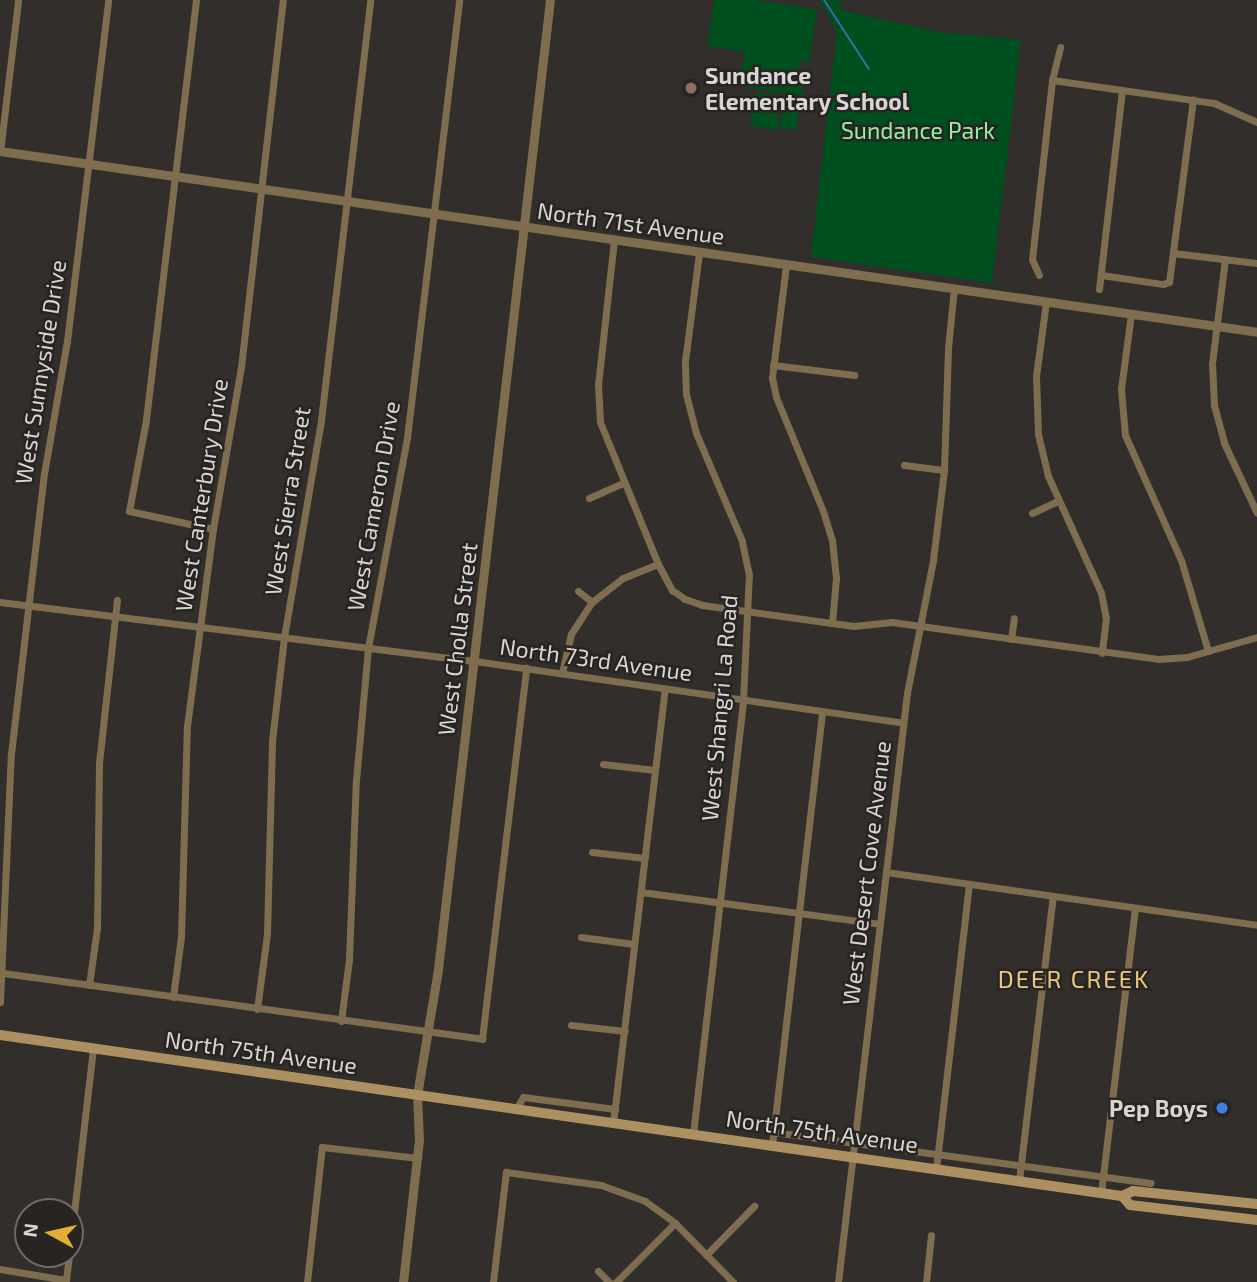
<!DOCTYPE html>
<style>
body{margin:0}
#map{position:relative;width:1257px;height:1282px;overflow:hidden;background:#312e2b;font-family:"Exo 2",sans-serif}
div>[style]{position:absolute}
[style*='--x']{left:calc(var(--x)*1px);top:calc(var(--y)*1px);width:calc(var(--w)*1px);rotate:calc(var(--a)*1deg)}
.green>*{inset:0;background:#004f1e}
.stream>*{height:2px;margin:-1px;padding:0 1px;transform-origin:1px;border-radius:1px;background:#386ea6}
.minor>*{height:7px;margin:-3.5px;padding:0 3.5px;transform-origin:3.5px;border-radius:3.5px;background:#7f6d50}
.tertiary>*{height:9px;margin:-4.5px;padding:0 4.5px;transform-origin:4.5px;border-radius:4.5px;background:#7f6d50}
.secondary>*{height:10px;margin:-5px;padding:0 5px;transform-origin:5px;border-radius:5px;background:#ac9061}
.dots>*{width:19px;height:19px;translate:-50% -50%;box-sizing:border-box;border:4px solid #272421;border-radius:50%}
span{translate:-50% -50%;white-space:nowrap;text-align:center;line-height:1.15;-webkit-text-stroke:5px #272421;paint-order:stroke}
.poi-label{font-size:23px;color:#d7d6d4;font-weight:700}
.left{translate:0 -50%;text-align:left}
.right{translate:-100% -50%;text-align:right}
.park-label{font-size:23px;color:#92efa3}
.street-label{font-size:23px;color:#d7d6d4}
.neighbourhood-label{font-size:24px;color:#edc880;letter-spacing:2px}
.north{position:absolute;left:14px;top:1198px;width:70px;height:70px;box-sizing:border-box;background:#272421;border:2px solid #6d6b69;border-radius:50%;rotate:278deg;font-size:19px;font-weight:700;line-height:28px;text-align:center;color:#d7d6d4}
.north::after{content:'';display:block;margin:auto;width:24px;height:32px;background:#e4ae35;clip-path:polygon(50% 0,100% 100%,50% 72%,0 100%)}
</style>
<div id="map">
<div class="green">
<i style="clip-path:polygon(714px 0,756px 0,817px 9px,809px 62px,798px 61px,804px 96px,745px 87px,740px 78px,745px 52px,707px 46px)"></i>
<i style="clip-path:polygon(820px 0,841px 1px,840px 10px,938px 32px,1021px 40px,992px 283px,811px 257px,837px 32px)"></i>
<i style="clip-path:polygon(756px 92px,783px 97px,780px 112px,753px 108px)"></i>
<i style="clip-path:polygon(785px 100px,801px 103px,796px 130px,780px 127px)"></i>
<i style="clip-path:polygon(753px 110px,780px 115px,777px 130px,750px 126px)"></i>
</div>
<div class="stream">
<i style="--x:824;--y:0;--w:82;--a:56.9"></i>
</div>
<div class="minor">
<i style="--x:196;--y:0;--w:428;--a:96.8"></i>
<i style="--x:145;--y:425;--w:87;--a:100.5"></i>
<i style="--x:129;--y:511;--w:86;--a:12.1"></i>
<i style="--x:1052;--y:80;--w:164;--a:8.1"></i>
<i style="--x:1214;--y:103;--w:47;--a:23.8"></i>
<i style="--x:0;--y:152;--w:153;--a:-83.2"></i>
<i style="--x:614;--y:240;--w:145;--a:96.3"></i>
<i style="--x:598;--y:384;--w:38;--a:87"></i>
<i style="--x:600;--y:422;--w:153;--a:67.8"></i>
<i style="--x:658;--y:564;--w:30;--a:62"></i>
<i style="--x:672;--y:590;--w:16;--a:35"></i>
<i style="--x:685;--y:599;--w:18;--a:19"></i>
<i style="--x:702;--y:605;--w:131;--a:7.9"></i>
<i style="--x:832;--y:623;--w:22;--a:8"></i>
<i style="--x:854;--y:626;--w:38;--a:-6"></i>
<i style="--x:892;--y:622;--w:270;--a:7.9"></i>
<i style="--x:1159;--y:659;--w:28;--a:-4"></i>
<i style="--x:1187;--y:657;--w:73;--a:-15.9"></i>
<i style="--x:1173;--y:253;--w:85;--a:6.8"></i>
<i style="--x:1225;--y:259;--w:106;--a:97.1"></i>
<i style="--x:1212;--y:364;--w:41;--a:87.2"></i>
<i style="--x:1214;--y:405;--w:39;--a:75"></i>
<i style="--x:1224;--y:443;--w:77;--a:64.8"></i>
<i style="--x:786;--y:265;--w:114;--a:97.1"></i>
<i style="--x:772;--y:378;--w:19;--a:78"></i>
<i style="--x:776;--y:397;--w:123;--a:67.6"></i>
<i style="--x:823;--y:511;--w:30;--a:73"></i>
<i style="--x:832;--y:540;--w:38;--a:84"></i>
<i style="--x:836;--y:578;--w:45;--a:95.1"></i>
<i style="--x:1039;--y:275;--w:17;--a:-114"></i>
<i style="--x:1032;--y:259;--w:180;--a:-83.6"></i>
<i style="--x:1052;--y:80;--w:34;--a:-76"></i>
<i style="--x:1101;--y:275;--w:63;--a:8.3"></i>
<i style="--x:1163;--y:284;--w:6;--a:-18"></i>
<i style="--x:1169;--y:282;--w:184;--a:-82.5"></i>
<i style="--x:1099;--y:289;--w:200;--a:-83.4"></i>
<i style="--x:1046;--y:302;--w:75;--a:97.7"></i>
<i style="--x:1036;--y:376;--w:58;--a:88"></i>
<i style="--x:1038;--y:434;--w:43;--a:76.6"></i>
<i style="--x:1048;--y:476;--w:128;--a:65.6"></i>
<i style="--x:1101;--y:593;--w:25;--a:79"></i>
<i style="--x:1106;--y:618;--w:35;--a:97"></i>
<i style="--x:1131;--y:314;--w:76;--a:97.6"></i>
<i style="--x:1121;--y:389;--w:46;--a:85"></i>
<i style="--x:1125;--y:435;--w:137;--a:65.9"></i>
<i style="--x:1181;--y:560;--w:95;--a:73.5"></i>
<i style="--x:773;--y:365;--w:82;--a:7"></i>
<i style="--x:904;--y:465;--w:40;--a:7.1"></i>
<i style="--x:589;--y:498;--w:37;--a:-24"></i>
<i style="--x:1032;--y:513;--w:29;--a:-25"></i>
<i style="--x:578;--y:591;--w:18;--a:38"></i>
<i style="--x:0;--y:602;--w:479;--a:7.1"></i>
<i style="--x:475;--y:661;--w:432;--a:8.2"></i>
<i style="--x:1011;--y:639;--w:21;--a:-82"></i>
<i style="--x:562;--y:673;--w:40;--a:-77"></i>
<i style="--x:571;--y:634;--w:38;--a:-57"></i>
<i style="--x:592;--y:602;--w:39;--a:-38"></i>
<i style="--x:623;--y:578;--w:38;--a:-22"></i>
<i style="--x:603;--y:764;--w:52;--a:6.6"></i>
<i style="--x:592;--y:852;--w:53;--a:6.5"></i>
<i style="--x:886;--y:872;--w:375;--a:8.1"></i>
<i style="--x:641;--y:892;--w:241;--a:7.6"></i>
<i style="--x:581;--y:937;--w:53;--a:7.5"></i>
<i style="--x:3;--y:973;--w:484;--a:7.8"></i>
<i style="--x:482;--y:1039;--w:374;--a:-83.2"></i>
<i style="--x:89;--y:985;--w:58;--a:-82"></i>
<i style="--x:97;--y:928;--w:165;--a:-89.3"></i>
<i style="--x:99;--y:763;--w:164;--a:-83.7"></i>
<i style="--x:173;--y:997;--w:61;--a:-82.4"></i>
<i style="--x:181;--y:937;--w:211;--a:-88.4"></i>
<i style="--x:187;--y:726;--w:199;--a:-82.5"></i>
<i style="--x:213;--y:529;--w:164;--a:-80.2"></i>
<i style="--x:241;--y:367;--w:369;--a:-83.5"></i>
<i style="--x:0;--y:1002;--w:248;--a:-87.5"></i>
<i style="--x:11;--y:754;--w:282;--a:-83.3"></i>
<i style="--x:44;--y:474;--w:135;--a:-80.2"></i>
<i style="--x:67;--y:341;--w:343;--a:-83.1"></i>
<i style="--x:257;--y:1009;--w:76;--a:-82.4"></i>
<i style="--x:267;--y:934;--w:193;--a:-88.5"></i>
<i style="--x:272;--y:741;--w:105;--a:-83.4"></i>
<i style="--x:284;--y:637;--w:220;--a:-80.3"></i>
<i style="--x:321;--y:420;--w:423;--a:-83.3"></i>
<i style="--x:341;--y:1021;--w:63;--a:-82.6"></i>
<i style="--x:349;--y:959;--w:179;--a:-87.8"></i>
<i style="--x:356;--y:780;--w:133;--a:-84.8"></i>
<i style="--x:368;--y:648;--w:214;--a:-79.5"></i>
<i style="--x:407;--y:438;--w:441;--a:-83.2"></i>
<i style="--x:571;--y:1025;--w:54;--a:6.3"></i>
<i style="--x:516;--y:1109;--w:14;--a:-60"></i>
<i style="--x:523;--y:1097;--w:93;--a:7.4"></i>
<i style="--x:613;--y:1123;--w:437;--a:-83.2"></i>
<i style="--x:773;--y:1132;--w:381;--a:7.7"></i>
<i style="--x:693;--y:1134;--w:437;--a:-83.4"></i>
<i style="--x:743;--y:700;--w:125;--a:-87.3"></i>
<i style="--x:749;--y:575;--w:35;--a:-102"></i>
<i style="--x:742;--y:541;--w:117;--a:-113.1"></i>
<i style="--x:696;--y:433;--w:40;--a:-104.4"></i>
<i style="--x:686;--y:394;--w:33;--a:-92"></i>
<i style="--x:685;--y:361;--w:109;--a:-82.6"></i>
<i style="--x:772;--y:1145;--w:436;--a:-83.4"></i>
<i style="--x:936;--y:1169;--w:287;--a:-83.4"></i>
<i style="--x:1019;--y:1180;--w:286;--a:-83.2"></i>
<i style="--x:1101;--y:1193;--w:287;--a:-83.2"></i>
<i style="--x:70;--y:1247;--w:199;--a:-83.4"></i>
<i style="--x:706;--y:1255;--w:69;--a:-45.6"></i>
<i style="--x:0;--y:1269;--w:67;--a:9.5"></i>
<i style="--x:66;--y:1280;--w:26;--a:-83"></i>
<i style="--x:598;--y:1271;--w:16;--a:45"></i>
<i style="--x:307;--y:1282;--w:136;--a:-83.7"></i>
<i style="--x:322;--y:1147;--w:97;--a:6.5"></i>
<i style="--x:493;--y:1282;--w:111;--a:-83.3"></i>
<i style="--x:506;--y:1172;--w:96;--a:7.8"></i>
<i style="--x:601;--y:1185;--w:47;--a:20"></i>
<i style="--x:645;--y:1201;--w:37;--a:36"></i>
<i style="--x:675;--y:1223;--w:83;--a:45.5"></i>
<i style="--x:616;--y:1282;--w:83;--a:-45"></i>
<i style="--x:838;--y:1282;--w:593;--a:-83.32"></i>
<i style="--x:907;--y:693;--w:136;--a:-78.9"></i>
<i style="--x:933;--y:560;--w:91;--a:-83"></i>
<i style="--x:944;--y:470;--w:122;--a:-88.1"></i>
<i style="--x:948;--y:348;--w:60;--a:-84.3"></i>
<i style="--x:926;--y:1282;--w:47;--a:-83.9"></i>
</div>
<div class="tertiary">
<i style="--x:0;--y:151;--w:1270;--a:8.19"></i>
<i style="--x:403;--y:1282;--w:143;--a:-83.6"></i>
<i style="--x:419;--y:1140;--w:45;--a:-92.5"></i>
<i style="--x:417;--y:1095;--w:128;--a:-80.5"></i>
<i style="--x:438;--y:969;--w:975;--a:-83.41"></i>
</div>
<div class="secondary">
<i style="--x:0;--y:1035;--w:1133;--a:8.17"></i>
<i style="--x:1122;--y:1196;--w:12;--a:-24"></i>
<i style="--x:1133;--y:1191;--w:125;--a:6"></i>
<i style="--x:1122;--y:1196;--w:12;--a:48"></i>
<i style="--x:1130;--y:1205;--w:128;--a:6.7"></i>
</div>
<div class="dots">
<i style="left:691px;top:88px;background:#8d6e63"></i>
<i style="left:1222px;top:1108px;background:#3f7fe0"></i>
</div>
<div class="poi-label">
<span class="left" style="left:705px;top:88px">Sundance<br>Elementary School</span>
<span class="right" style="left:1208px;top:1108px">Pep Boys</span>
</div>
<div class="park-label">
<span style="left:918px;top:130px">Sundance Park</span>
</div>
<div class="street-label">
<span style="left:631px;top:223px;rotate:8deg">North 71st Avenue</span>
<span style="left:40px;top:372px;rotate:-81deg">West Sunnyside Drive</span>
<span style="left:201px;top:495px;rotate:-81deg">West Canterbury Drive</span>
<span style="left:287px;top:501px;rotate:-81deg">West Sierra Street</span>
<span style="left:373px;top:506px;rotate:-80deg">West Cameron Drive</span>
<span style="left:457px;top:639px;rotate:-83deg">West Cholla Street</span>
<span style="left:596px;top:659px;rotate:8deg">North 73rd Avenue</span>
<span style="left:719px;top:708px;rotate:-85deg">West Shangri La Road</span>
<span style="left:866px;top:873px;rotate:-83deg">West Desert Cove Avenue</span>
<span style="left:261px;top:1052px;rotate:8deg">North 75th Avenue</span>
<span style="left:822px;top:1131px;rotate:8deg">North 75th Avenue</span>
</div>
<div class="neighbourhood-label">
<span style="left:1074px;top:979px">DEER CREEK</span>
</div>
<div class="north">N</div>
</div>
